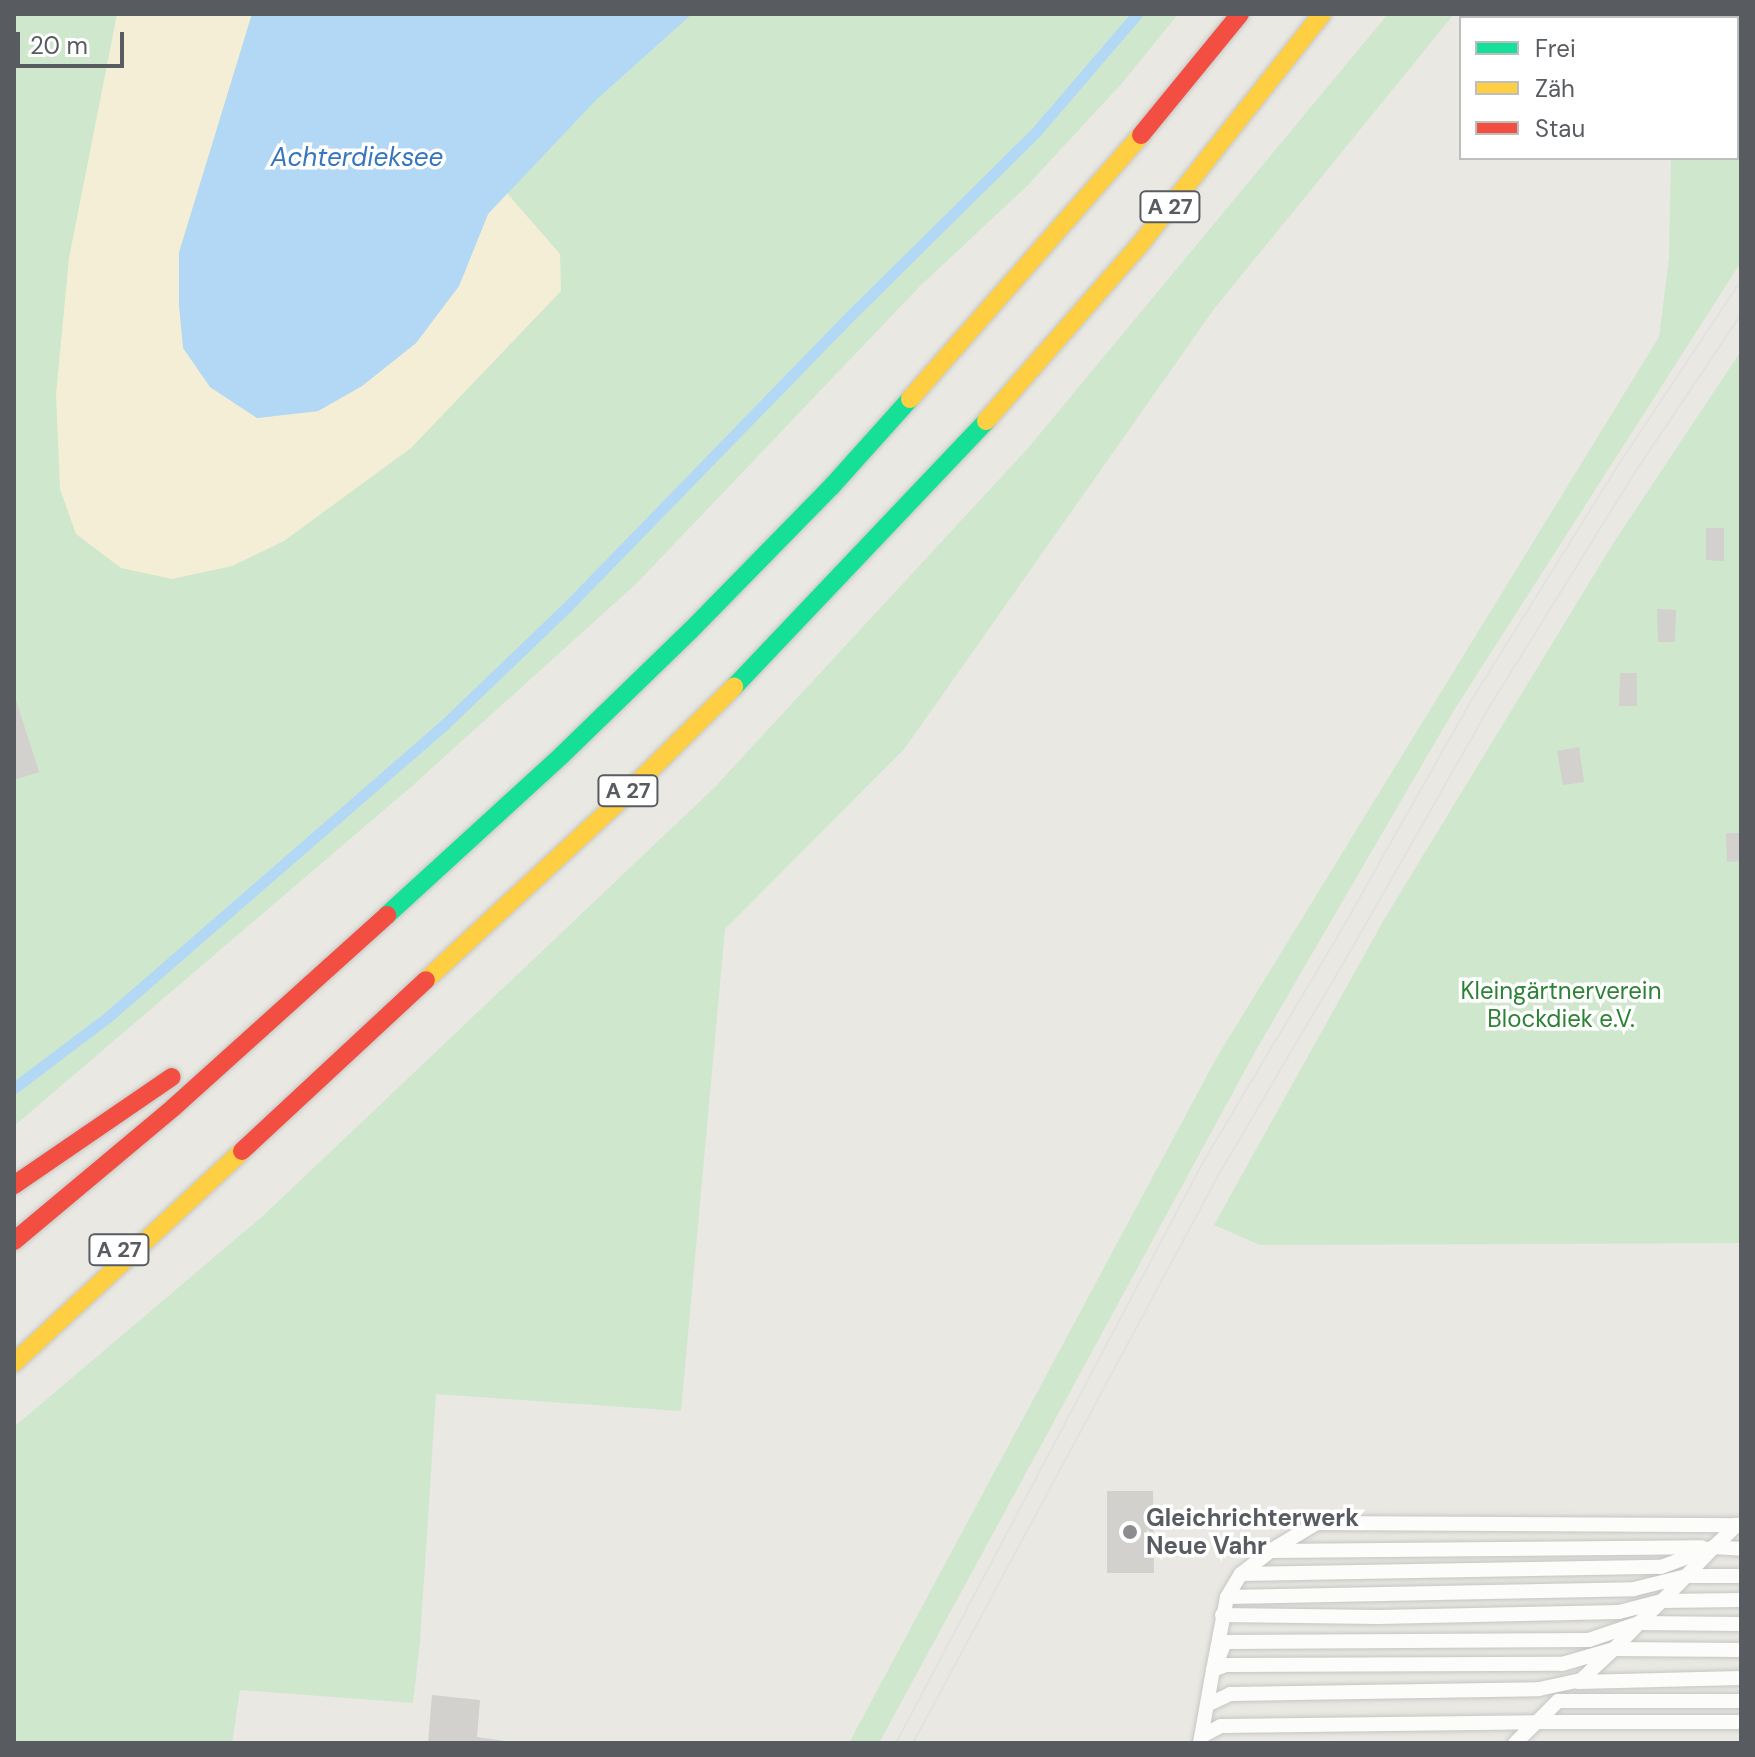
<!DOCTYPE html>
<meta charset="utf-8">
<style>
body{margin:0}
#map{position:relative;width:1755px;height:1757px;overflow:hidden;background:#e9e8e2;font-family:"DM Sans",sans-serif}
div>[style]{position:absolute}
[style*='--x']{left:calc(var(--x)*1px);top:calc(var(--y)*1px);width:calc(var(--w)*1px);rotate:calc(var(--a)*1deg)}
.green>*{inset:0;background:#cfe7cc}
.sand>*{inset:0;background:#f3eed5}
.water>*{inset:0;background:#b3d8f6}
.stream>*{height:11px;margin:-5.5px;padding:0 5.5px;transform-origin:5.5px;border-radius:5.5px;background:#b3d8f6}
.building>*{inset:0;background:#d2d1cd}
.roads{filter:drop-shadow(0 0 2px #c5c6c4) drop-shadow(0 0 2px #c5c6c4)}
.lane>*{height:14px;margin:-7px;padding:0 7px;transform-origin:7px;border-radius:7px;background:#fcfcfb}
.fast>*{height:18px;margin:-9px;padding:0 9px;transform-origin:9px;border-radius:9px;background:#16e098}
.slow>*{height:18px;margin:-9px;padding:0 9px;transform-origin:9px;border-radius:9px;background:#ffcf43}
.jam>*{height:18px;margin:-9px;padding:0 9px;transform-origin:9px;border-radius:9px;background:#f24e42}
.tram>*{height:2px;margin:-1px;padding:0 1px;transform-origin:1px;border-radius:1px;background:#e2e2e1}
.dots>*{width:22px;height:22px;translate:-50% -50%;box-sizing:border-box;border:4px solid #fff;border-radius:50%}
span{translate:-50% -50%;white-space:nowrap;text-align:center;line-height:1.15;-webkit-text-stroke:7px #fff;paint-order:stroke}
.shield-label span{padding:2px 6px;background:#fff;border:2px solid;border-radius:6px;-webkit-text-stroke-width:0}
.shield-label{font-size:22px;color:#585c61;font-weight:700}
.park-label{font-size:24px;color:#2e8235}
.poi-label{font-size:24px;color:#585c61;font-weight:700}
.left{translate:0 -50%;text-align:left}
.water-label{font-size:26px;color:#3776bf;font-style:italic}
.frame{position:absolute;inset:0;border:16px solid #585c61;pointer-events:none}
.legend{position:absolute;left:1459px;top:16px;width:280px;height:144px;box-sizing:border-box;background:#fff;border:2px solid #bcbec0;margin:0;padding:10px 14px;list-style:none;font-size:24px;color:#585c61}
.legend li{display:flex;align-items:center;gap:16px;height:40px}
.legend b{width:40px;border:2px solid #bcbec0}
.scale{position:absolute;left:16px;top:32px;width:108px;height:36px;box-sizing:border-box;border:4px solid #585c61;border-top:0;padding-left:10px;font-size:24px;line-height:28px;white-space:nowrap;color:#585c61;-webkit-text-stroke:6px #fff;paint-order:stroke}
</style>
<div id="map">
<div class="green">
<i style="clip-path:polygon(14px 14px,1178px 14px,1123px 82px,1025px 188px,921px 285px,637px 583px,412px 786px,14px 1126px)"></i>
<i style="clip-path:polygon(1388px 14px,1454px 14px,1214px 309px,905px 748px,725px 929px,681px 1411px,436px 1394px,420px 1641px,413px 1703px,240px 1690px,232px 1743px,14px 1743px,14px 1427px,265px 1214px,714px 788px,1029px 447px)"></i>
<i style="clip-path:polygon(1673px 14px,1741px 14px,1741px 262px,1451px 715px,1256px 1050px,879px 1743px,849px 1743px,1217px 1057px,1659px 337px,1669px 258px,1671px 158px,1737px 158px,1737px 18px,1673px 18px)"></i>
<i style="clip-path:polygon(1741px 351px,1741px 1243px,1260px 1245px,1214px 1225px,1385px 918px,1614px 542px)"></i>
</div>
<div class="sand">
<i style="clip-path:polygon(117px 14px,252px 14px,179px 252px,179px 305px,184px 348px,210px 387px,257px 418px,318px 411px,362px 386px,416px 343px,459px 286px,488px 214px,507px 193px,560px 254px,561px 291px,411px 448px,284px 541px,232px 566px,172px 579px,121px 568px,76px 534px,60px 489px,56px 394px,69px 258px)"></i>
</div>
<div class="water">
<i style="clip-path:polygon(252px 14px,692px 14px,596px 100px,488px 214px,459px 286px,416px 343px,362px 386px,318px 411px,257px 418px,210px 387px,183px 348px,179px 305px,179px 253px)"></i>
</div>
<div class="stream">
<i style="--x:14;--y:1088;--w:118;--a:-37.1"></i>
<i style="--x:108;--y:1017;--w:447;--a:-41"></i>
<i style="--x:445;--y:724;--w:169;--a:-43.8"></i>
<i style="--x:567;--y:607;--w:406;--a:-45.8"></i>
<i style="--x:850;--y:316;--w:260;--a:-44.7"></i>
<i style="--x:1035;--y:133;--w:157;--a:-49.4"></i>
</div>
<div class="building">
<i style="clip-path:polygon(1706px 528px,1724px 528px,1724px 561px,1706px 560px)"></i>
<i style="clip-path:polygon(1657px 609px,1676px 610px,1675px 642px,1658px 642px)"></i>
<i style="clip-path:polygon(1620px 673px,1637px 673px,1637px 706px,1619px 706px)"></i>
<i style="clip-path:polygon(14px 694px,39px 772px,14px 780px)"></i>
<i style="clip-path:polygon(1579px 747px,1584px 782px,1563px 785px,1557px 751px)"></i>
<i style="clip-path:polygon(1726px 833px,1741px 833px,1741px 861px,1727px 862px)"></i>
<i style="clip-path:polygon(1107px 1491px,1153px 1491px,1154px 1573px,1107px 1573px)"></i>
<i style="clip-path:polygon(432px 1695px,480px 1700px,477px 1737px,518px 1743px,428px 1743px)"></i>
</div>
<div class="roads">
<div class="lane">
<i style="--x:1270;--y:1551;--w:55;--a:-30.8"></i>
<i style="--x:1317;--y:1523;--w:424;--a:0.3"></i>
<i style="--x:1241;--y:1574;--w:37;--a:-38"></i>
<i style="--x:1270;--y:1551;--w:432;--a:-0.5"></i>
<i style="--x:1227;--y:1597;--w:407;--a:-1.1"></i>
<i style="--x:1634;--y:1589;--w:54;--a:-14"></i>
<i style="--x:1686;--y:1576;--w:40;--a:-46"></i>
<i style="--x:1714;--y:1547;--w:27;--a:4"></i>
<i style="--x:1222;--y:1615;--w:156;--a:0.7"></i>
<i style="--x:1378;--y:1617;--w:241;--a:-1.2"></i>
<i style="--x:1619;--y:1612;--w:44;--a:-14.3"></i>
<i style="--x:1662;--y:1601;--w:35;--a:-46"></i>
<i style="--x:1686;--y:1576;--w:55;--a:0"></i>
<i style="--x:1219;--y:1657;--w:16;--a:-68"></i>
<i style="--x:1225;--y:1642;--w:364;--a:-0.3"></i>
<i style="--x:1589;--y:1640;--w:53;--a:-18.8"></i>
<i style="--x:1639;--y:1623;--w:32;--a:-44"></i>
<i style="--x:1662;--y:1601;--w:79;--a:-0.7"></i>
<i style="--x:1213;--y:1670;--w:74;--a:-79.1"></i>
<i style="--x:1227;--y:1597;--w:27;--a:-59"></i>
<i style="--x:1241;--y:1574;--w:420;--a:-1"></i>
<i style="--x:1661;--y:1567;--w:57;--a:-20.7"></i>
<i style="--x:1714;--y:1547;--w:32;--a:-44"></i>
<i style="--x:1578;--y:1682;--w:163;--a:-1.4"></i>
<i style="--x:1209;--y:1704;--w:23;--a:-25"></i>
<i style="--x:1230;--y:1694;--w:309;--a:-0.9"></i>
<i style="--x:1539;--y:1689;--w:43;--a:-12.1"></i>
<i style="--x:1581;--y:1680;--w:45;--a:-43.2"></i>
<i style="--x:1614;--y:1649;--w:127;--a:0.5"></i>
<i style="--x:1202;--y:1736;--w:21;--a:-28"></i>
<i style="--x:1221;--y:1726;--w:316;--a:-0.7"></i>
<i style="--x:1537;--y:1722;--w:30;--a:-45"></i>
<i style="--x:1558;--y:1701;--w:183;--a:0"></i>
<i style="--x:1200;--y:1743;--w:74;--a:-79.9"></i>
<i style="--x:1213;--y:1670;--w:14;--a:-21"></i>
<i style="--x:1226;--y:1665;--w:336;--a:-0.2"></i>
<i style="--x:1562;--y:1664;--w:54;--a:-16.1"></i>
<i style="--x:1614;--y:1649;--w:36;--a:-46"></i>
<i style="--x:1639;--y:1623;--w:102;--a:0.6"></i>
<i style="--x:1515;--y:1743;--w:30;--a:-44"></i>
<i style="--x:1537;--y:1722;--w:204;--a:0"></i>
</div>
<div class="fast">
<i style="--x:734;--y:687;--w:366;--a:-46.5"></i>
<i style="--x:387;--y:915;--w:237;--a:-42.4"></i>
<i style="--x:562;--y:755;--w:180;--a:-44.1"></i>
<i style="--x:691;--y:630;--w:202;--a:-45.6"></i>
<i style="--x:832;--y:486;--w:117;--a:-48.1"></i>
</div>
<div class="slow">
<i style="--x:910;--y:399;--w:351;--a:-48.8"></i>
<i style="--x:986;--y:421;--w:231;--a:-48.9"></i>
<i style="--x:1138;--y:247;--w:297;--a:-51.7"></i>
<i style="--x:426;--y:980;--w:258;--a:-42.8"></i>
<i style="--x:615;--y:805;--w:168;--a:-44.8"></i>
<i style="--x:14;--y:1363;--w:311;--a:-42.9"></i>
</div>
<div class="jam">
<i style="--x:1141;--y:135;--w:156;--a:-50.7"></i>
<i style="--x:242;--y:1151;--w:251;--a:-42.9"></i>
<i style="--x:14;--y:1185;--w:191;--a:-34.4"></i>
<i style="--x:14;--y:1241;--w:209;--a:-39.9"></i>
<i style="--x:174;--y:1107;--w:287;--a:-42"></i>
</div>
</div>
<div class="tram">
<i style="--x:896;--y:1743;--w:655;--a:-62.14"></i>
<i style="--x:1202;--y:1164;--w:257;--a:-59.2"></i>
<i style="--x:1334;--y:943;--w:284;--a:-60.5"></i>
<i style="--x:1474;--y:696;--w:266;--a:-58"></i>
<i style="--x:1615;--y:470;--w:228;--a:-56.4"></i>
<i style="--x:913;--y:1743;--w:646;--a:-61.73"></i>
<i style="--x:1219;--y:1174;--w:258;--a:-59.5"></i>
<i style="--x:1350;--y:952;--w:283;--a:-60.4"></i>
<i style="--x:1490;--y:706;--w:266;--a:-58.2"></i>
<i style="--x:1630;--y:480;--w:200;--a:-56.2"></i>
</div>
<div class="dots">
<i style="left:1130px;top:1532px;background:#8b8d8e"></i>
</div>
<div class="shield-label">
<span style="left:1170px;top:207px">A 27</span>
<span style="left:628px;top:791px">A 27</span>
<span style="left:119px;top:1250px">A 27</span>
</div>
<div class="park-label">
<span style="left:1561px;top:1005px">Kleingärtnerverein<br>Blockdiek e.V.</span>
</div>
<div class="poi-label">
<span class="left" style="left:1146px;top:1532px">Gleichrichterwerk<br>Neue Vahr</span>
</div>
<div class="water-label">
<span style="left:357px;top:158px">Achterdieksee</span>
</div>
<div class="frame"></div>
<ul class="legend">
<li><b style="height:10px;background:#16e098"></b>Frei</li>
<li><b style="height:10px;background:#ffcf43"></b>Zäh</li>
<li><b style="height:10px;background:#f24e42"></b>Stau</li>
</ul>
<div class="scale">20 m</div>
</div>
